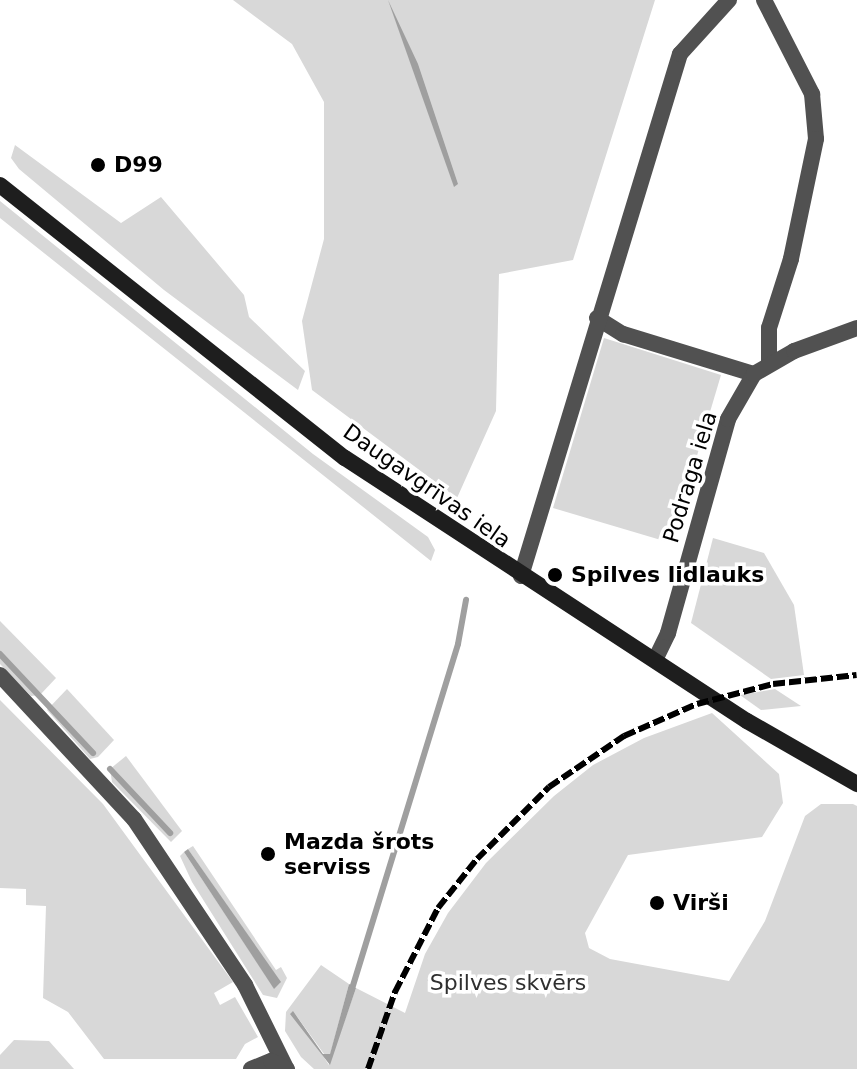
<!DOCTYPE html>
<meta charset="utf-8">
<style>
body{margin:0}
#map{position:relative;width:857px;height:1069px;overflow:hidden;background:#fff;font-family:"DejaVu Sans",sans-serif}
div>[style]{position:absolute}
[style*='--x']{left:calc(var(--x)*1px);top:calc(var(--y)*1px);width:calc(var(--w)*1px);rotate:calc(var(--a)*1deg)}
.green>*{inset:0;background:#d8d8d8}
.water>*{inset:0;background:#9f9f9f}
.stream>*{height:6px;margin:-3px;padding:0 3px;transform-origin:3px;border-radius:3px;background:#9f9f9f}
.street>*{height:16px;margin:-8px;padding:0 8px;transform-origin:8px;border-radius:8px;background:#515151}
.secondary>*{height:16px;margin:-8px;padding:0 8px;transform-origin:8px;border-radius:8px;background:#1e1e1e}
.rail>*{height:6px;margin-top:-3px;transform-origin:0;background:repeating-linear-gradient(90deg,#000 0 12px,transparent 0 16px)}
.dots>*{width:22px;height:22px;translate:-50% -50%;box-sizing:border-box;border:4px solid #fff;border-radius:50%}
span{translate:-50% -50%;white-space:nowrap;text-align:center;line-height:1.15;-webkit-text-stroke:7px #fff;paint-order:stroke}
.poi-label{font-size:22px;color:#000;font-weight:700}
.left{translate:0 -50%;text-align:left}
.street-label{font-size:22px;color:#000}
.park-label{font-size:22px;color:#2f2f2f}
</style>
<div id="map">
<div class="green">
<i style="clip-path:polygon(233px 0,655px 0,573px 260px,499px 274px,496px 411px,457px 498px,312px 390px,302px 321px,324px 239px,324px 102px,292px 44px)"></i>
<i style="clip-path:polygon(15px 145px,121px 223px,161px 197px,244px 295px,249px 317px,305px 371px,298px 390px,164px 290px,19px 169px,11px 158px)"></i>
<i style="clip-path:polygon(0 201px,313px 454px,428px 537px,435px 550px,431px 561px,0 218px)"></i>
<i style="clip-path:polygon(604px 338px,721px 375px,671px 543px,553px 508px)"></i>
<i style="clip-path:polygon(713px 538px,764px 553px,794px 605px,804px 675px,771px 679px,691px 623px)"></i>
<i style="clip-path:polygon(0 621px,56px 678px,40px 695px,31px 696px,0 664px)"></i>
<i style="clip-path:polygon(67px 689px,114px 740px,98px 757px,90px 759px,47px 710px)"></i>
<i style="clip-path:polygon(775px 689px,801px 706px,761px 710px,740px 695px)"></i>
<i style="clip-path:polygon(0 700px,103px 804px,233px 982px,214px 993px,220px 1005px,235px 997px,258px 1037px,245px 1044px,236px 1059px,104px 1059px,68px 1012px,43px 998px,46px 906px,26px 905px,26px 889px,0 888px)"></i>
<i style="clip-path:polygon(712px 713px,779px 774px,783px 803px,762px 837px,628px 855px,585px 933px,589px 948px,610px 959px,729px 981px,765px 921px,805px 816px,821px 804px,853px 804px,857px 806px,857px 1069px,314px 1069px,301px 1057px,285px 1031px,286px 1012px,321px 965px,349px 984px,330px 1055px,324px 1054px,293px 1011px,329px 1065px,356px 988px,405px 1013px,425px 954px,448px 913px,486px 863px,554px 796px,593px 765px,644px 738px)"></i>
<i style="clip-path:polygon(126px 756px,182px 831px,171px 842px,112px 782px,110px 769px)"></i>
<i style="clip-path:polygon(193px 846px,276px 970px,281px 967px,287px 978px,277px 998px,263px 995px,192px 882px,180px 856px,184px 852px,274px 988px,280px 983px,188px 849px)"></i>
<i style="clip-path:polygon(14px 1040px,49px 1041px,74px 1069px,0 1069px,0 1055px)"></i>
</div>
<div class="water">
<i style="clip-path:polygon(388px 0,418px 64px,458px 184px,454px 187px)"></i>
<i style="clip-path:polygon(188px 849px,281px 982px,274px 989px,184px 852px)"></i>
<i style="clip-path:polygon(349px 984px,356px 988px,330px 1065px,290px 1014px,293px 1011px,323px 1054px,330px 1054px)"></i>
</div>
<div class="stream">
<i style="--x:0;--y:654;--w:136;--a:46.8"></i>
<i style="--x:110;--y:769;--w:88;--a:46.8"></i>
<i style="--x:351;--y:992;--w:364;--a:-72.9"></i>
<i style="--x:458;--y:644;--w:45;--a:-79.7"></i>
</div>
<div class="street">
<i style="--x:764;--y:0;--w:106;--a:62.9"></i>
<i style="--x:812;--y:94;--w:45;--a:84.9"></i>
<i style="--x:816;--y:139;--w:123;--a:101.8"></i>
<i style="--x:791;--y:259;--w:72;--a:107.7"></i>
<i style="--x:769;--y:328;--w:35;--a:90"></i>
<i style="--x:597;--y:318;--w:31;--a:32"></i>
<i style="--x:623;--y:334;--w:137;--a:17"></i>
<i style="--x:521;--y:576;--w:546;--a:-73.06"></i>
<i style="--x:680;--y:54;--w:73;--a:-47.8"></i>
<i style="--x:656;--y:658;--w:28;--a:-64"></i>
<i style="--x:668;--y:633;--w:222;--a:-74.3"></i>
<i style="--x:728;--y:419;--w:52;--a:-60"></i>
<i style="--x:754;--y:374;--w:46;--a:-29.9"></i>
<i style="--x:794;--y:351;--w:67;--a:-20.1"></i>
<i style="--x:0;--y:675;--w:197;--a:47.1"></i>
<i style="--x:134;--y:819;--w:200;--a:56.2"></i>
<i style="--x:245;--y:985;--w:93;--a:63.7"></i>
<i style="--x:251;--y:1069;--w:22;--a:-22"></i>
<i style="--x:271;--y:1061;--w:18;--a:27"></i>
</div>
<div class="secondary">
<i style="--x:0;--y:185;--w:440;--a:38.4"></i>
<i style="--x:345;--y:458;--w:480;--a:33.2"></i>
<i style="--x:747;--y:721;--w:127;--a:29.8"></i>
</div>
<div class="rail">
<i style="--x:368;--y:1069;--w:82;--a:-70.7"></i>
<i style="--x:395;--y:992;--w:94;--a:-62.9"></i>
<i style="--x:438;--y:908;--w:63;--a:-51.5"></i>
<i style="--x:477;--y:859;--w:102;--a:-45"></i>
<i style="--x:549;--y:787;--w:91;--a:-34.2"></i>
<i style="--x:624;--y:736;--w:80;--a:-23.7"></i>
<i style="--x:697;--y:704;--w:79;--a:-14.7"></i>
<i style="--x:773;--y:684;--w:84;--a:-6.1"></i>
</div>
<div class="dots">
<i style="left:98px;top:165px;background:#000"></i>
<i style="left:555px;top:575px;background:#000"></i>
<i style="left:268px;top:854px;background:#000"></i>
<i style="left:657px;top:903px;background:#000"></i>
</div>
<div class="poi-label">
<span class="left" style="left:114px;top:165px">D99</span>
<span class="left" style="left:571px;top:575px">Spilves lidlauks</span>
<span class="left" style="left:284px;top:854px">Mazda šrots<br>serviss</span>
<span class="left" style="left:673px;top:903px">Virši</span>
</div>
<div class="street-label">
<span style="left:690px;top:477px;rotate:-73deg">Podraga iela</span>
<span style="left:427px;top:486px;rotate:35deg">Daugavgrīvas iela</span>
</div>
<div class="park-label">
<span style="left:508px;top:983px">Spilves skvērs</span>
</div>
</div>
